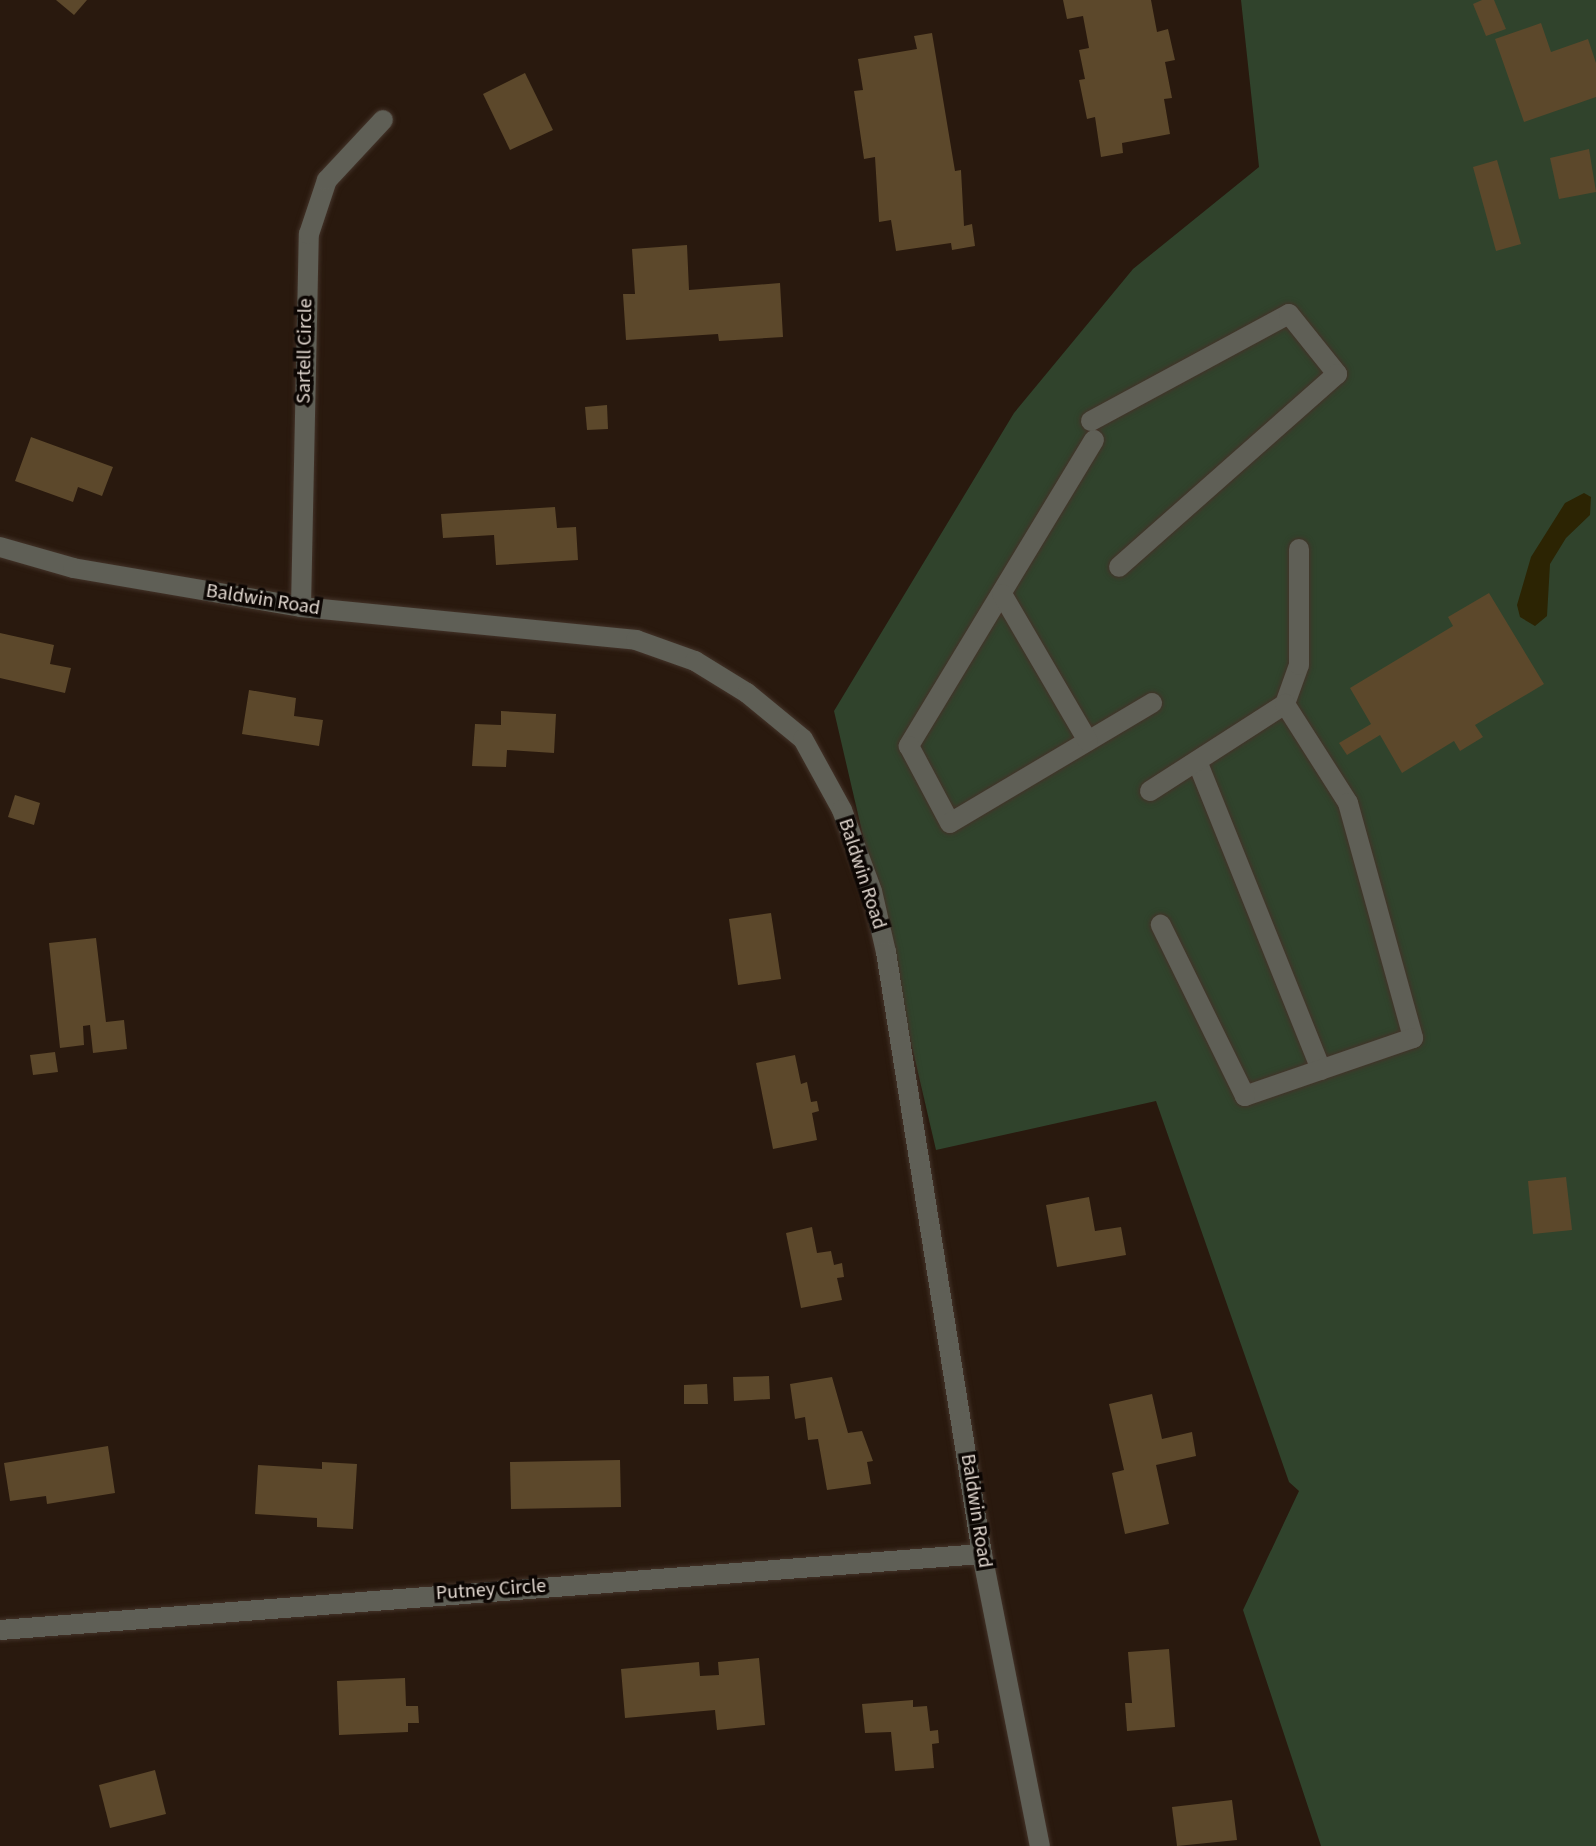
<!DOCTYPE html>
<style>
body{margin:0}
#map{position:relative;width:1596px;height:1846px;overflow:hidden;background:#29190e;font-family:"Source Sans 3",sans-serif}
div>[style]{position:absolute}
[style*='--x']{left:calc(var(--x)*1px);top:calc(var(--y)*1px);width:calc(var(--w)*1px);rotate:calc(var(--a)*1deg)}
.green>*{inset:0;background:#30432c}
.sand>*{inset:0;background:#2c2403}
.building>*{inset:0;background:#5c482b}
.roads{filter:drop-shadow(0 0 2px #433329) drop-shadow(0 0 2px #433329)}
.service>*{height:20px;margin:-10px;padding:0 10px;transform-origin:10px;border-radius:10px;background:#5f5f56}
.minor>*{height:20px;margin:-10px;padding:0 10px;transform-origin:10px;border-radius:10px;background:#5f5f56}
.tertiary>*{height:20px;margin:-10px;padding:0 10px;transform-origin:10px;border-radius:10px;background:#5f5f56}
span{translate:-50% -50%;white-space:nowrap;text-align:center;line-height:1.15;-webkit-text-stroke:7px #0c0603;paint-order:stroke}
.street-label{font-size:20px;color:#e0d6ce}
</style>
<div id="map">
<div class="green">
<i style="clip-path:polygon(1241px 0,1596px 0,1596px 1846px,1321px 1846px,1243px 1610px,1299px 1491px,1289px 1482px,1156px 1101px,936px 1150px,834px 711px,1014px 413px,1133px 269px,1259px 167px)"></i>
</div>
<div class="sand">
<i style="clip-path:polygon(1584px 493px,1591px 497px,1590px 515px,1566px 538px,1550px 564px,1547px 616px,1535px 626px,1520px 617px,1517px 605px,1531px 557px,1565px 503px)"></i>
</div>
<div class="building">
<i style="clip-path:polygon(56px 0,87px 0,74px 15px)"></i>
<i style="clip-path:polygon(1063px 0,1151px 0,1157px 32px,1168px 29px,1175px 60px,1165px 62px,1172px 98px,1164px 99px,1170px 134px,1122px 143px,1123px 153px,1101px 157px,1095px 117px,1087px 119px,1079px 80px,1085px 79px,1079px 50px,1089px 48px,1083px 16px,1067px 19px)"></i>
<i style="clip-path:polygon(1482px 0,1494px 0,1506px 29px,1486px 36px,1473px 4px)"></i>
<i style="clip-path:polygon(1541px 23px,1551px 52px,1588px 39px,1596px 63px,1596px 97px,1524px 122px,1495px 39px)"></i>
<i style="clip-path:polygon(932px 33px,955px 171px,961px 170px,964px 226px,972px 224px,975px 246px,952px 250px,951px 243px,896px 251px,891px 220px,879px 222px,875px 157px,864px 159px,854px 91px,863px 90px,858px 59px,917px 49px,914px 36px)"></i>
<i style="clip-path:polygon(525px 73px,553px 130px,510px 150px,483px 94px)"></i>
<i style="clip-path:polygon(1589px 149px,1596px 192px,1559px 199px,1550px 158px)"></i>
<i style="clip-path:polygon(1497px 160px,1521px 244px,1496px 251px,1473px 167px)"></i>
<i style="clip-path:polygon(687px 245px,689px 290px,780px 283px,783px 337px,719px 341px,718px 334px,626px 340px,623px 294px,635px 294px,632px 249px)"></i>
<i style="clip-path:polygon(607px 405px,608px 429px,587px 430px,585px 407px)"></i>
<i style="clip-path:polygon(31px 437px,113px 467px,102px 496px,78px 487px,73px 502px,15px 481px)"></i>
<i style="clip-path:polygon(555px 507px,557px 528px,576px 527px,578px 560px,496px 565px,494px 535px,443px 538px,441px 514px)"></i>
<i style="clip-path:polygon(1489px 593px,1544px 684px,1475px 725px,1483px 737px,1460px 751px,1454px 741px,1402px 773px,1380px 735px,1347px 755px,1339px 743px,1371px 724px,1350px 688px,1453px 626px,1448px 617px)"></i>
<i style="clip-path:polygon(0 633px,54px 645px,50px 664px,71px 668px,65px 693px,0 678px)"></i>
<i style="clip-path:polygon(249px 690px,296px 698px,294px 716px,323px 720px,319px 746px,242px 734px)"></i>
<i style="clip-path:polygon(501px 711px,556px 714px,554px 753px,507px 750px,506px 767px,472px 766px,475px 724px,501px 725px)"></i>
<i style="clip-path:polygon(15px 795px,40px 803px,34px 825px,8px 817px)"></i>
<i style="clip-path:polygon(771px 913px,781px 979px,738px 985px,729px 919px)"></i>
<i style="clip-path:polygon(96px 938px,106px 1022px,124px 1020px,127px 1049px,93px 1053px,90px 1025px,83px 1026px,84px 1045px,60px 1048px,49px 943px)"></i>
<i style="clip-path:polygon(55px 1052px,58px 1072px,33px 1075px,30px 1055px)"></i>
<i style="clip-path:polygon(795px 1055px,801px 1084px,807px 1082px,811px 1102px,817px 1101px,819px 1111px,812px 1113px,817px 1140px,773px 1149px,756px 1063px)"></i>
<i style="clip-path:polygon(1566px 1177px,1572px 1230px,1533px 1234px,1528px 1181px)"></i>
<i style="clip-path:polygon(1089px 1197px,1095px 1231px,1121px 1227px,1126px 1255px,1057px 1267px,1046px 1205px)"></i>
<i style="clip-path:polygon(812px 1227px,817px 1253px,831px 1251px,834px 1265px,842px 1263px,844px 1277px,837px 1278px,842px 1300px,801px 1308px,786px 1233px)"></i>
<i style="clip-path:polygon(769px 1376px,770px 1399px,734px 1401px,733px 1377px)"></i>
<i style="clip-path:polygon(832px 1377px,848px 1433px,862px 1431px,873px 1461px,867px 1462px,871px 1484px,827px 1490px,818px 1439px,808px 1440px,805px 1417px,795px 1419px,790px 1384px)"></i>
<i style="clip-path:polygon(707px 1384px,708px 1404px,684px 1404px,684px 1385px)"></i>
<i style="clip-path:polygon(1152px 1394px,1162px 1439px,1192px 1432px,1196px 1456px,1156px 1465px,1169px 1524px,1125px 1534px,1112px 1473px,1124px 1470px,1109px 1404px)"></i>
<i style="clip-path:polygon(108px 1446px,115px 1493px,47px 1504px,46px 1496px,10px 1501px,4px 1463px)"></i>
<i style="clip-path:polygon(620px 1460px,621px 1507px,511px 1509px,510px 1462px)"></i>
<i style="clip-path:polygon(322px 1462px,357px 1464px,353px 1529px,317px 1527px,317px 1518px,255px 1514px,258px 1465px,322px 1469px)"></i>
<i style="clip-path:polygon(1169px 1649px,1175px 1727px,1127px 1731px,1125px 1703px,1132px 1703px,1128px 1652px)"></i>
<i style="clip-path:polygon(759px 1658px,765px 1725px,717px 1730px,715px 1710px,625px 1718px,621px 1669px,699px 1662px,700px 1676px,719px 1675px,718px 1662px)"></i>
<i style="clip-path:polygon(405px 1678px,406px 1706px,418px 1706px,419px 1723px,408px 1723px,408px 1732px,339px 1735px,337px 1681px)"></i>
<i style="clip-path:polygon(913px 1700px,913px 1707px,927px 1706px,930px 1731px,938px 1730px,939px 1743px,932px 1744px,934px 1768px,895px 1771px,891px 1732px,865px 1733px,862px 1704px)"></i>
<i style="clip-path:polygon(155px 1770px,166px 1814px,110px 1828px,99px 1785px)"></i>
<i style="clip-path:polygon(1232px 1800px,1237px 1840px,1177px 1846px,1172px 1807px)"></i>
</div>
<div class="roads">
<div class="service">
<i style="--x:1091;--y:421;--w:225;--a:-28.4"></i>
<i style="--x:1289;--y:314;--w:77;--a:51.3"></i>
<i style="--x:1337;--y:374;--w:291;--a:138.5"></i>
<i style="--x:1094;--y:440;--w:358;--a:121.2"></i>
<i style="--x:909;--y:746;--w:87;--a:62"></i>
<i style="--x:950;--y:823;--w:235;--a:-30.7"></i>
<i style="--x:1002;--y:594;--w:170;--a:59.7"></i>
<i style="--x:1285;--y:704;--w:41;--a:-70.3"></i>
<i style="--x:1299;--y:665;--w:116;--a:-90"></i>
<i style="--x:1197;--y:761;--w:333;--a:68.1"></i>
<i style="--x:1150;--y:791;--w:161;--a:-32.8"></i>
<i style="--x:1285;--y:704;--w:117;--a:57.5"></i>
<i style="--x:1348;--y:803;--w:244;--a:74.5"></i>
<i style="--x:1413;--y:1038;--w:178;--a:161"></i>
<i style="--x:1245;--y:1096;--w:191;--a:-116.2"></i>
</div>
<div class="minor">
<i style="--x:301;--y:607;--w:373;--a:-88.8"></i>
<i style="--x:309;--y:234;--w:57;--a:-71.6"></i>
<i style="--x:327;--y:180;--w:82;--a:-47"></i>
<i style="--x:0;--y:1630;--w:985;--a:-4.43"></i>
</div>
<div class="tertiary">
<i style="--x:0;--y:547;--w:76;--a:16"></i>
<i style="--x:73;--y:568;--w:231;--a:9.7"></i>
<i style="--x:301;--y:607;--w:337;--a:5.6"></i>
<i style="--x:636;--y:640;--w:63;--a:19.6"></i>
<i style="--x:695;--y:661;--w:61;--a:31.6"></i>
<i style="--x:747;--y:693;--w:72;--a:39.4"></i>
<i style="--x:803;--y:739;--w:81;--a:61.2"></i>
<i style="--x:842;--y:810;--w:86;--a:69.7"></i>
<i style="--x:872;--y:891;--w:63;--a:77.1"></i>
<i style="--x:886;--y:952;--w:610;--a:80.94"></i>
<i style="--x:982;--y:1554;--w:298;--a:78.8"></i>
</div>
</div>
<div class="street-label">
<span style="left:305px;top:351px;rotate:-89deg">Sartell Circle</span>
<span style="left:263px;top:600px;rotate:9deg">Baldwin Road</span>
<span style="left:862px;top:874px;rotate:72deg">Baldwin Road</span>
<span style="left:976px;top:1511px;rotate:81deg">Baldwin Road</span>
<span style="left:491px;top:1590px;rotate:-4deg">Putney Circle</span>
</div>
</div>
